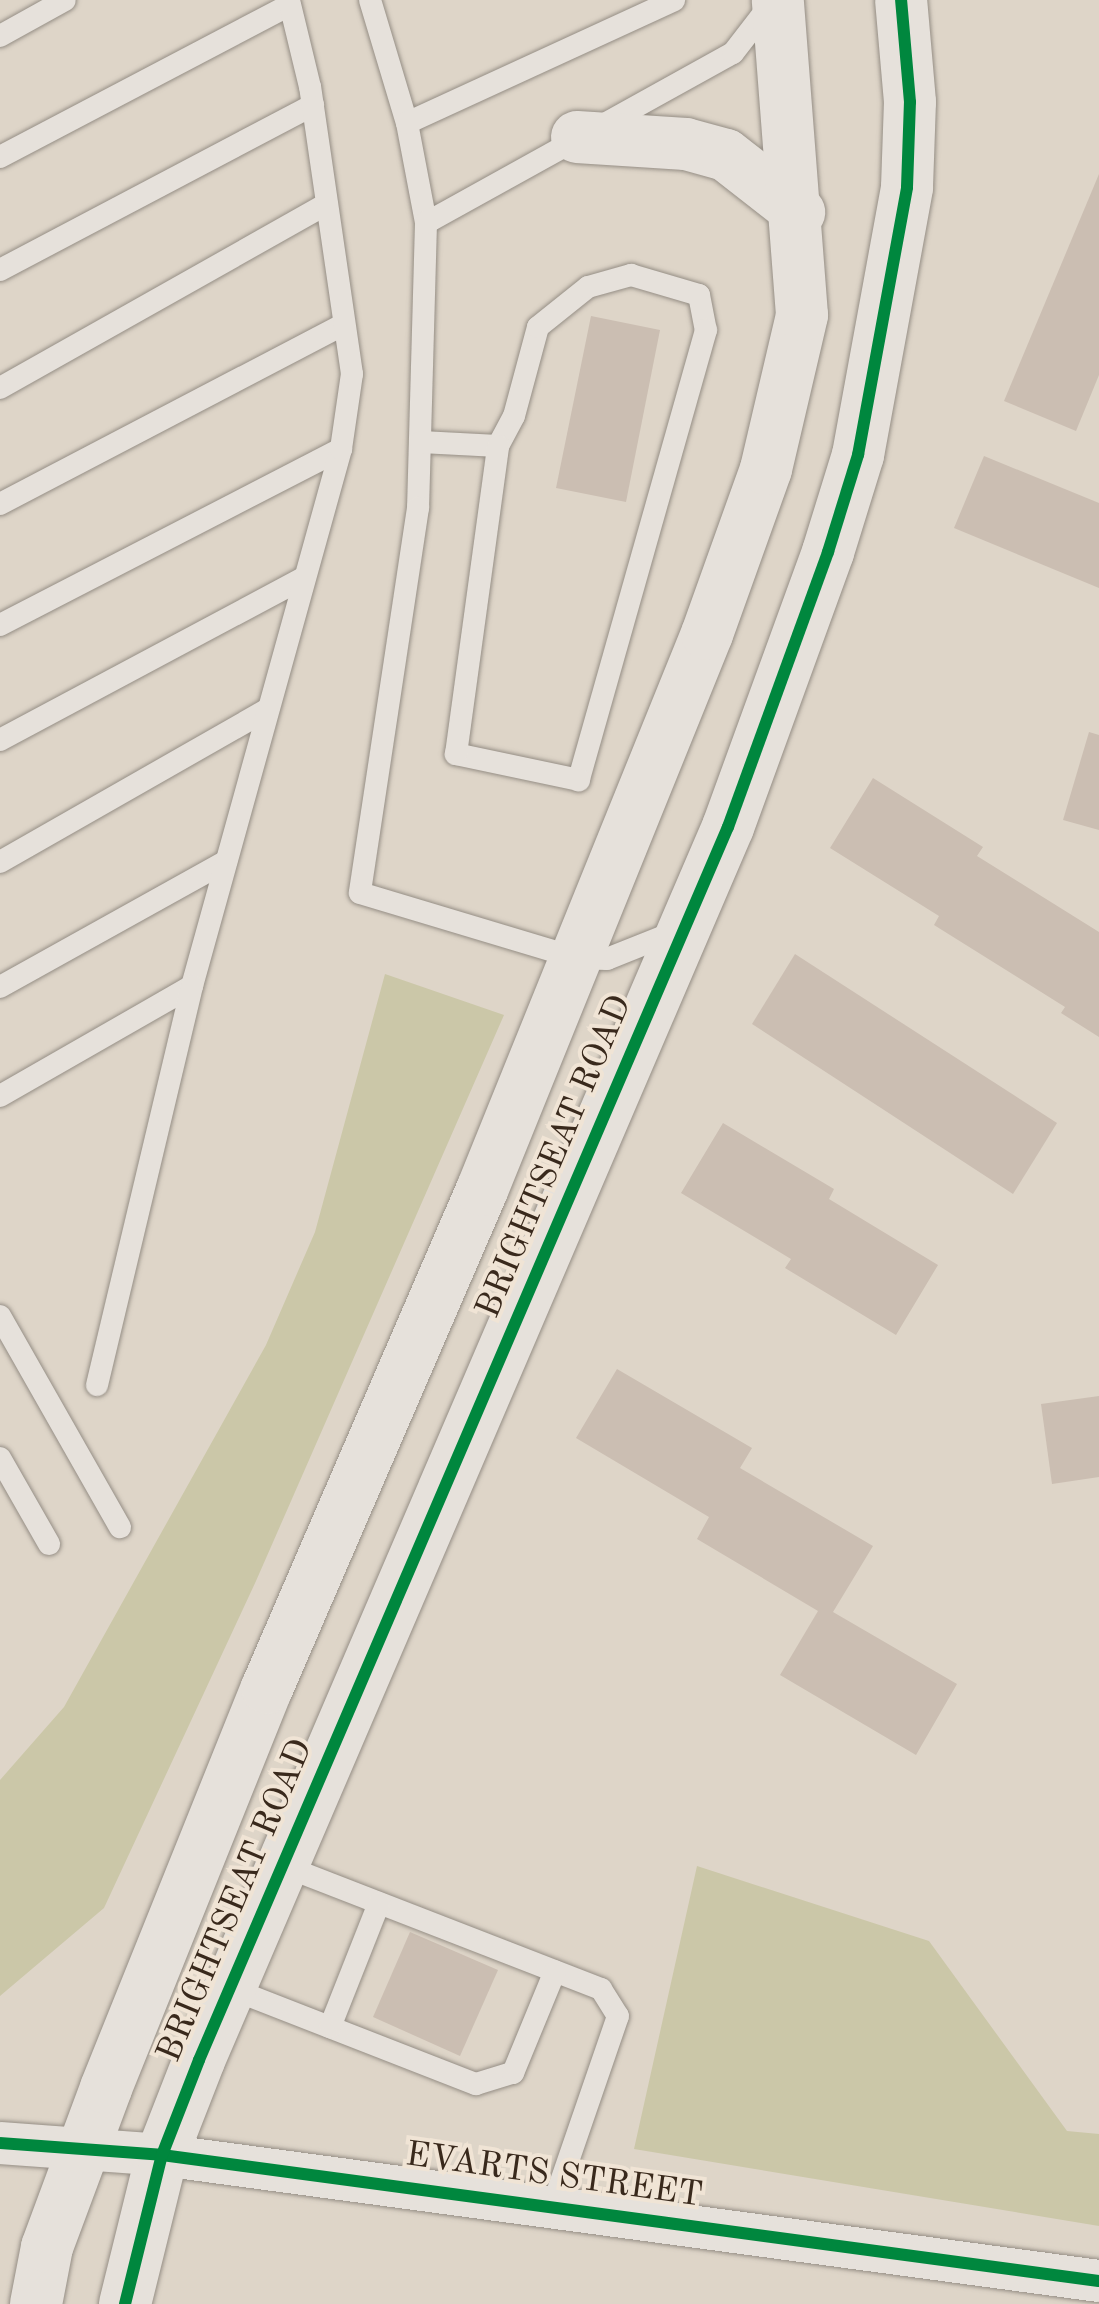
<!DOCTYPE html>
<style>
body{margin:0}
#map{position:relative;width:1099px;height:2304px;overflow:hidden;background:#ded5c8;font-family:"Old Standard TT",serif}
div>[style]{position:absolute}
[style*='--x']{left:calc(var(--x)*1px);top:calc(var(--y)*1px);width:calc(var(--w)*1px);rotate:calc(var(--a)*1deg)}
.green>*{inset:0;background:#cbc7a8}
.building>*{inset:0;background:#cbbeb2}
.roads{filter:drop-shadow(0 0 2px #958e85) drop-shadow(0 0 2px #958e85)}
.service>*{height:22px;margin:-11px;padding:0 11px;transform-origin:11px;border-radius:11px;background:#e6e1db}
.minor>*{height:42px;margin:-21px;padding:0 21px;transform-origin:21px;border-radius:21px;background:#e6e1db}
.tertiary>*{height:52px;margin:-26px;padding:0 26px;transform-origin:26px;border-radius:26px;background:#e6e1db}
.cycleway>*{height:12px;margin:-6px;padding:0 6px;transform-origin:6px;border-radius:6px;background:#00873e}
span{translate:-50% -50%;white-space:nowrap;text-align:center;line-height:1.15;-webkit-text-stroke:8px #f0e4d5;paint-order:stroke}
.street-label{font-size:35px;color:#39291c}
</style>
<div id="map">
<div class="green">
<i style="clip-path:polygon(385px 974px,504px 1015px,256px 1581px,104px 1908px,0 1996px,0 1780px,64px 1707px,266px 1345px,315px 1232px)"></i>
<i style="clip-path:polygon(697px 1866px,929px 1941px,1067px 2131px,1099px 2134px,1099px 2226px,634px 2149px)"></i>
</div>
<div class="building">
<i style="clip-path:polygon(1099px 174px,1099px 375px,1076px 431px,1004px 401px)"></i>
<i style="clip-path:polygon(591px 316px,660px 330px,626px 502px,556px 488px)"></i>
<i style="clip-path:polygon(984px 456px,1099px 503px,1099px 588px,954px 528px)"></i>
<i style="clip-path:polygon(1089px 732px,1099px 735px,1099px 830px,1063px 820px)"></i>
<i style="clip-path:polygon(873px 778px,983px 847px,977px 856px,1099px 932px,1099px 1037px,1061px 1013px,1065px 1007px,934px 925px,939px 916px,830px 848px)"></i>
<i style="clip-path:polygon(795px 954px,1057px 1123px,1013px 1194px,752px 1024px)"></i>
<i style="clip-path:polygon(723px 1123px,834px 1189px,829px 1199px,938px 1265px,896px 1335px,785px 1268px,791px 1259px,681px 1193px)"></i>
<i style="clip-path:polygon(617px 1369px,752px 1448px,740px 1468px,873px 1546px,833px 1612px,957px 1684px,916px 1755px,780px 1675px,818px 1611px,697px 1539px,709px 1517px,576px 1438px)"></i>
<i style="clip-path:polygon(1099px 1396px,1099px 1477px,1052px 1484px,1041px 1404px)"></i>
<i style="clip-path:polygon(410px 1932px,498px 1970px,460px 2056px,373px 2017px)"></i>
</div>
<div class="roads">
<div class="service">
<i style="--x:370;--y:0;--w:128;--a:73.3"></i>
<i style="--x:407;--y:123;--w:102;--a:79.2"></i>
<i style="--x:426;--y:223;--w:285;--a:91.6"></i>
<i style="--x:418;--y:508;--w:389;--a:98.6"></i>
<i style="--x:360;--y:893;--w:226;--a:16.7"></i>
<i style="--x:576;--y:958;--w:31;--a:2"></i>
<i style="--x:607;--y:959;--w:75;--a:-21.8"></i>
<i style="--x:0;--y:36;--w:74;--a:-29"></i>
<i style="--x:407;--y:123;--w:294;--a:-24.7"></i>
<i style="--x:0;--y:157;--w:327;--a:-27.7"></i>
<i style="--x:426;--y:223;--w:351;--a:-29"></i>
<i style="--x:733;--y:53;--w:61;--a:-52.4"></i>
<i style="--x:0;--y:270;--w:354;--a:-27.8"></i>
<i style="--x:0;--y:388;--w:375;--a:-29.4"></i>
<i style="--x:421;--y:442;--w:77;--a:3"></i>
<i style="--x:498;--y:446;--w:34;--a:-62"></i>
<i style="--x:514;--y:416;--w:92;--a:-74.9"></i>
<i style="--x:538;--y:327;--w:64;--a:-38.7"></i>
<i style="--x:588;--y:287;--w:45;--a:-15.6"></i>
<i style="--x:631;--y:275;--w:71;--a:16.4"></i>
<i style="--x:699;--y:295;--w:36;--a:79"></i>
<i style="--x:706;--y:330;--w:468;--a:105.8"></i>
<i style="--x:579;--y:780;--w:126;--a:-168.1"></i>
<i style="--x:456;--y:754;--w:311;--a:-82.2"></i>
<i style="--x:0;--y:504;--w:388;--a:-27.6"></i>
<i style="--x:0;--y:625;--w:384;--a:-27.3"></i>
<i style="--x:0;--y:740;--w:344;--a:-28.1"></i>
<i style="--x:0;--y:862;--w:307;--a:-29.7"></i>
<i style="--x:0;--y:987;--w:259;--a:-29.1"></i>
<i style="--x:0;--y:1096;--w:221;--a:-29.8"></i>
<i style="--x:192;--y:986;--w:557;--a:-74.49"></i>
<i style="--x:341;--y:449;--w:76;--a:-81.7"></i>
<i style="--x:352;--y:374;--w:290;--a:-98.3"></i>
<i style="--x:310;--y:87;--w:89;--a:-103.6"></i>
<i style="--x:0;--y:1316;--w:243;--a:60.4"></i>
<i style="--x:97;--y:1385;--w:410;--a:-76.6"></i>
<i style="--x:0;--y:1458;--w:99;--a:60.3"></i>
<i style="--x:284;--y:1866;--w:340;--a:21.2"></i>
<i style="--x:601;--y:1989;--w:32;--a:58"></i>
<i style="--x:618;--y:2016;--w:200;--a:109"></i>
<i style="--x:232;--y:1989;--w:262;--a:21.3"></i>
<i style="--x:476;--y:2084;--w:39;--a:-17"></i>
<i style="--x:513;--y:2073;--w:110;--a:-67.6"></i>
<i style="--x:330;--y:2027;--w:133;--a:-68.4"></i>
</div>
<div class="minor">
<i style="--x:0;--y:2143;--w:162;--a:4.2"></i>
<i style="--x:162;--y:2155;--w:945;--a:7.66"></i>
</div>
<div class="tertiary">
<i style="--x:577;--y:137;--w:109;--a:3.7"></i>
<i style="--x:686;--y:144;--w:41;--a:15.4"></i>
<i style="--x:726;--y:155;--w:93;--a:38"></i>
<i style="--x:36;--y:2304;--w:58;--a:-79.1"></i>
<i style="--x:47;--y:2247;--w:170;--a:-69.6"></i>
<i style="--x:106;--y:2088;--w:431;--a:-68.1"></i>
<i style="--x:267;--y:1688;--w:542;--a:-66.65"></i>
<i style="--x:482;--y:1190;--w:600;--a:-67.97"></i>
<i style="--x:707;--y:634;--w:175;--a:-70.3"></i>
<i style="--x:766;--y:469;--w:158;--a:-76.8"></i>
<i style="--x:802;--y:315;--w:316;--a:-94.4"></i>
<i style="--x:125;--y:2304;--w:154;--a:-76.1"></i>
<i style="--x:162;--y:2155;--w:102;--a:-68.7"></i>
<i style="--x:199;--y:2060;--w:1342;--a:-66.78"></i>
<i style="--x:728;--y:827;--w:293;--a:-70"></i>
<i style="--x:828;--y:552;--w:102;--a:-72.8"></i>
<i style="--x:858;--y:455;--w:272;--a:-79.6"></i>
<i style="--x:907;--y:187;--w:85;--a:-88"></i>
<i style="--x:910;--y:102;--w:102;--a:-95"></i>
</div>
</div>
<div class="cycleway">
<i style="--x:0;--y:2143;--w:162;--a:4.2"></i>
<i style="--x:162;--y:2155;--w:945;--a:7.66"></i>
<i style="--x:125;--y:2304;--w:154;--a:-76.1"></i>
<i style="--x:162;--y:2155;--w:102;--a:-68.7"></i>
<i style="--x:199;--y:2060;--w:1342;--a:-66.78"></i>
<i style="--x:728;--y:827;--w:293;--a:-70"></i>
<i style="--x:828;--y:552;--w:102;--a:-72.8"></i>
<i style="--x:858;--y:455;--w:272;--a:-79.6"></i>
<i style="--x:907;--y:187;--w:85;--a:-88"></i>
<i style="--x:910;--y:102;--w:102;--a:-95"></i>
</div>
<div class="street-label">
<span style="left:555px;top:1157px;rotate:-67deg">BRIGHTSEAT ROAD</span>
<span style="left:236px;top:1901px;rotate:-67deg">BRIGHTSEAT ROAD</span>
<span style="left:554px;top:2176px;rotate:8deg">EVARTS STREET</span>
</div>
</div>
